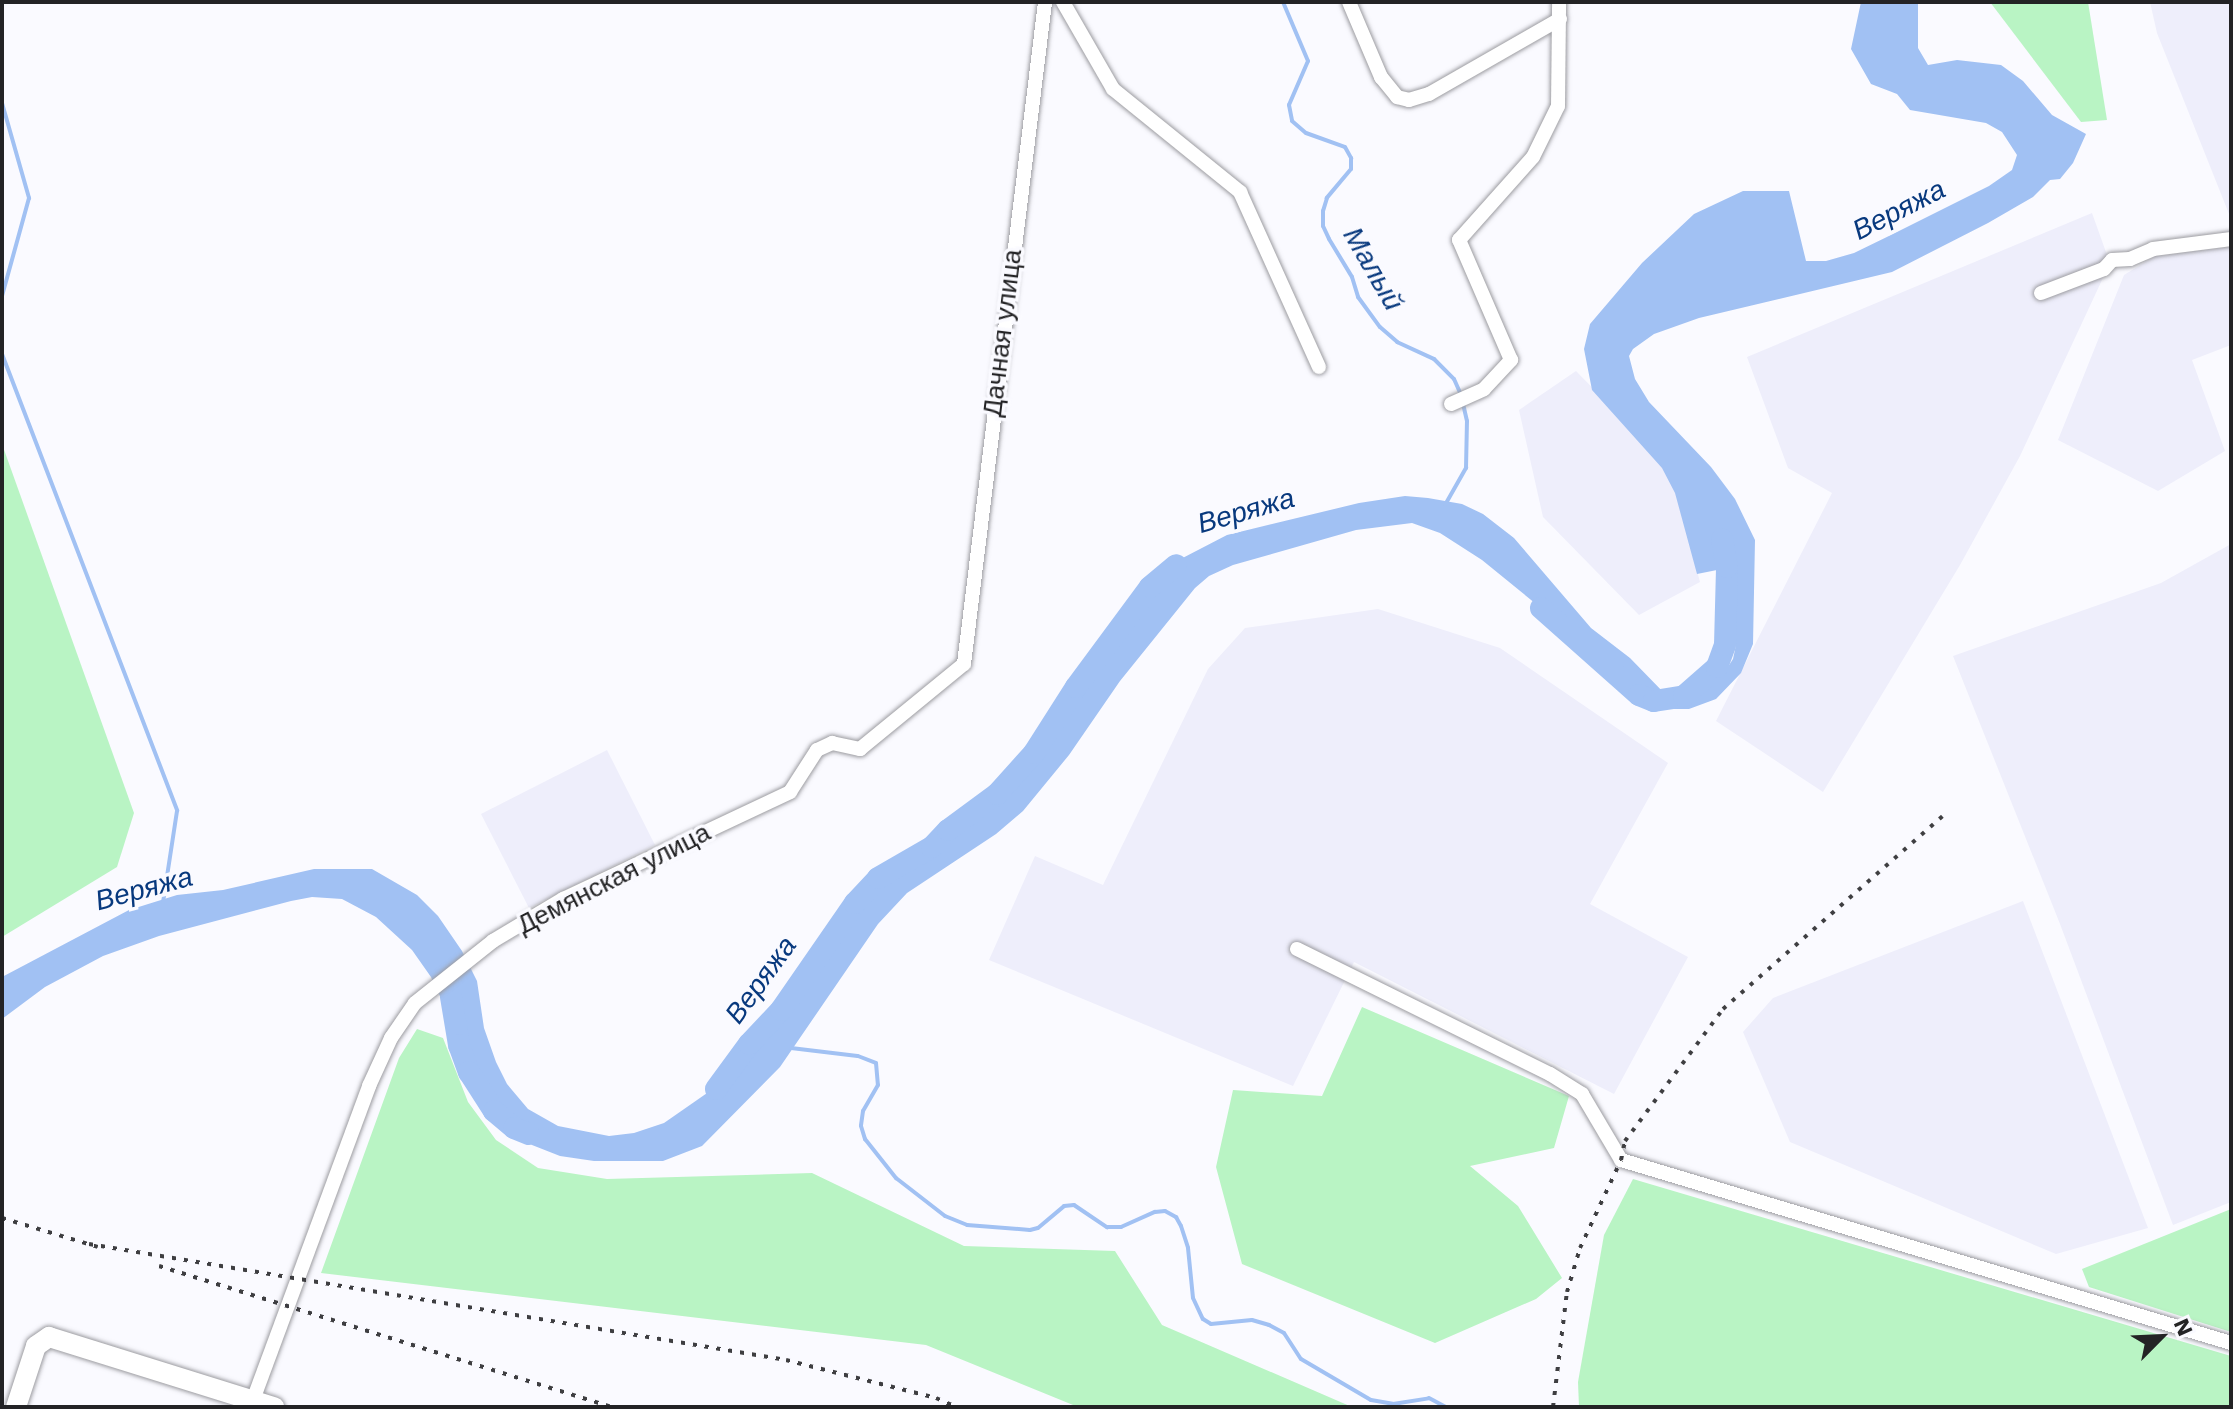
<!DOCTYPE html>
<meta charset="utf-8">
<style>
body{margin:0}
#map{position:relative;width:2233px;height:1409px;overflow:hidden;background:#fafaff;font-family:"Work Sans",sans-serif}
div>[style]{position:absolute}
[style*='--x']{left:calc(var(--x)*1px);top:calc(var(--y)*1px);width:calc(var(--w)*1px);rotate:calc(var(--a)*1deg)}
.built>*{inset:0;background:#eeeefb}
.green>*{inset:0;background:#b9f4c4}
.water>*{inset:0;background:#a1c1f3}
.stream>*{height:4px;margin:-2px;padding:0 2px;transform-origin:2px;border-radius:2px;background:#a1c1f3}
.river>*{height:22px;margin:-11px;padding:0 11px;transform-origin:11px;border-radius:11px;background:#a1c1f3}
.roads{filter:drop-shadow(0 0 2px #9c9ca1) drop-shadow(0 0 2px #9c9ca1)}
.street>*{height:14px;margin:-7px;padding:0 7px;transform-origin:7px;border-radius:7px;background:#fff}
.secondary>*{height:20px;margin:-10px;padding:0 10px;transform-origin:10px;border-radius:10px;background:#fff}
.rail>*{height:4px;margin-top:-2px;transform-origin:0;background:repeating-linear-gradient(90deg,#3e3e41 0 4px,transparent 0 12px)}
span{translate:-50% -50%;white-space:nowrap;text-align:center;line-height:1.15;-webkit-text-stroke:7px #fafaff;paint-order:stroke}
.street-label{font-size:26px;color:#232325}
.water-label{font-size:28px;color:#08397e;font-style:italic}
.frame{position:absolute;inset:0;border:4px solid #232325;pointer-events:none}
.north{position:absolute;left:2121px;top:1297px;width:80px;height:80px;-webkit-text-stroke:6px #fafaff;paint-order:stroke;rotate:66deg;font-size:22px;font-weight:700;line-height:32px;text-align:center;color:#232325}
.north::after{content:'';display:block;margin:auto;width:28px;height:36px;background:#232325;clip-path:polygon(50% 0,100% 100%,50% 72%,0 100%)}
</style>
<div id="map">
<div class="built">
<i style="clip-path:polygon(2150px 2px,2231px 2px,2231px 219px,2157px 33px)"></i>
<i style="clip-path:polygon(2092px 213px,2107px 255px,2102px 280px,2020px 456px,1960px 565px,1823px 792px,1716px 721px,1832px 493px,1788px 468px,1747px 357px)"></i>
<i style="clip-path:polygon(2231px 247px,2231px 345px,2192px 360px,2225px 451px,2158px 491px,2058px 440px,2124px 275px,2155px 256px)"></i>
<i style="clip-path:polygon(1576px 371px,1669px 466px,1700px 582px,1639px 615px,1543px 517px,1519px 410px)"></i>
<i style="clip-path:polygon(2231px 544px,2231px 1202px,2173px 1225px,2060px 924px,1953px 656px,2161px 583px)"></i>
<i style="clip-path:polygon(1378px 609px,1500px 648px,1668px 763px,1590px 904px,1688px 957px,1614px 1094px,1354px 962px,1293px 1086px,989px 960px,1035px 856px,1103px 885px,1208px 669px,1245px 628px)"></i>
<i style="clip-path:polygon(607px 750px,655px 845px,529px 908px,481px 814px)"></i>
<i style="clip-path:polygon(2023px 901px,2148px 1228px,2056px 1254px,1790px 1142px,1743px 1032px,1773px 998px)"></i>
</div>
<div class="green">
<i style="clip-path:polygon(1990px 2px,2088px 2px,2107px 120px,2081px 122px)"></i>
<i style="clip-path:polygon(2px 444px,134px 813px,117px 867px,2px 937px)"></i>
<i style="clip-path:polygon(1362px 1007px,1569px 1096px,1554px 1148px,1470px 1166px,1518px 1206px,1562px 1278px,1536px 1299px,1435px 1343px,1242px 1264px,1216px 1167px,1233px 1090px,1322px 1096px)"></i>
<i style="clip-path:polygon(417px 1029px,443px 1038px,468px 1102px,496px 1140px,538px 1168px,607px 1179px,812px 1173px,964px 1246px,1115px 1251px,1162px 1325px,1352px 1407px,1078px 1407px,926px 1345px,321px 1273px,399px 1058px)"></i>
<i style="clip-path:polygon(1633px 1179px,2231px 1356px,2231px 1407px,1579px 1407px,1578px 1382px,1604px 1235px)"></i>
<i style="clip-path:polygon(2231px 1209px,2231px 1332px,2089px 1287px,2082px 1269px)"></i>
</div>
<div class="water">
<i style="clip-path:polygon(1861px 2px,1918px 2px,1918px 48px,1928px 65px,1957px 60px,2001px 65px,2023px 81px,2052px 115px,2086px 134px,2073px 163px,2060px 179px,2050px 180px,2033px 197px,1988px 223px,1892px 272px,1699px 318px,1654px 334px,1633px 349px,1629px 356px,1635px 379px,1649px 402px,1711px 467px,1735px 499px,1755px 540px,1753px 644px,1741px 673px,1716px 699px,1689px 709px,1665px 709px,1482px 560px,1440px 533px,1412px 523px,1356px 530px,1233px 565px,1209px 576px,1195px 588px,1120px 681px,1069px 755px,1023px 811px,996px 834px,907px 893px,878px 924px,780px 1067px,702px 1146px,663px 1161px,594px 1161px,560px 1156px,532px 1145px,509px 1125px,488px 1099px,431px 977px,412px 950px,376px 917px,342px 899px,312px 897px,291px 901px,159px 936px,103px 956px,45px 987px,2px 1019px,2px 977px,129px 910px,177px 895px,223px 890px,314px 869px,372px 869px,417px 895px,438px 916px,462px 951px,477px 981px,484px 1028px,496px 1062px,507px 1084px,528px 1109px,558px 1126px,609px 1136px,634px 1133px,664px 1123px,710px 1091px,735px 1066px,800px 984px,852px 909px,890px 865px,912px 850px,944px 839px,1019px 782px,1099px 658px,1173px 563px,1227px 535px,1359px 503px,1405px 496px,1428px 498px,1462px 504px,1483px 514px,1514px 538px,1591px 628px,1630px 658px,1667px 696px,1683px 697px,1696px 694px,1724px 673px,1733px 659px,1736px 645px,1732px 567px,1697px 574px,1675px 493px,1662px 468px,1592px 390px,1584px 349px,1590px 324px,1642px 263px,1694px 214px,1743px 191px,1789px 191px,1806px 261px,1826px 261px,1854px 253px,1893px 234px,1989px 186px,2012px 170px,2017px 155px,2002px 132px,1986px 123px,1910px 110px,1897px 94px,1871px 84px,1851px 49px)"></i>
</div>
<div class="stream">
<i style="--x:1283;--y:2;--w:64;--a:67"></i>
<i style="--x:1308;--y:61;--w:48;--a:113.4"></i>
<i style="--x:1289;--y:105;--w:16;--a:79"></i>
<i style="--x:1292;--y:121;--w:18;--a:41"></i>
<i style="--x:1306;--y:133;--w:41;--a:19.7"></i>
<i style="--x:1345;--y:147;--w:13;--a:61"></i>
<i style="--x:1351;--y:158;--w:11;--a:90"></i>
<i style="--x:1351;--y:169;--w:38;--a:130"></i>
<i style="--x:1327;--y:198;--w:14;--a:107"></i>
<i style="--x:1323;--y:211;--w:15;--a:90"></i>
<i style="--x:1323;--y:226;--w:14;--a:65"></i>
<i style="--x:1329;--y:239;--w:44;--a:58.8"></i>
<i style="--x:1352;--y:277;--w:21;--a:73"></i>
<i style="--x:1358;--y:297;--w:37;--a:54"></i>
<i style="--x:1380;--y:327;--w:23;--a:41"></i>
<i style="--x:1397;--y:342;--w:41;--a:24.7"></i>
<i style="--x:1434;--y:359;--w:28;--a:45"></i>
<i style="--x:1454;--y:379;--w:17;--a:66"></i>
<i style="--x:2;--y:103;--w:99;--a:74.1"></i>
<i style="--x:29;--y:198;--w:102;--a:105.4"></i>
<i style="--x:2;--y:354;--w:489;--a:69"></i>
<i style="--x:177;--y:811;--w:92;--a:98.7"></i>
<i style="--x:1445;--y:505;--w:43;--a:-60.4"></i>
<i style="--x:1466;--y:468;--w:47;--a:-88.8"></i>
<i style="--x:1467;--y:421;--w:17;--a:-103"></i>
<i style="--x:791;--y:1048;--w:67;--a:6.8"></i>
<i style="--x:858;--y:1056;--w:19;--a:21"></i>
<i style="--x:876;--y:1063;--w:22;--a:85"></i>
<i style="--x:878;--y:1085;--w:30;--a:120"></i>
<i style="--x:863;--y:1111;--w:15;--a:98"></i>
<i style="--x:861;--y:1126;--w:14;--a:73"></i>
<i style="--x:865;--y:1139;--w:50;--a:51.5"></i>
<i style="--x:896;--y:1178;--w:62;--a:37.8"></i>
<i style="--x:945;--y:1216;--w:24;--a:22"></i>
<i style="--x:967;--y:1225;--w:63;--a:4.5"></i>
<i style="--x:1030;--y:1230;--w:8;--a:-14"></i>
<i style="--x:1038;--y:1228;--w:34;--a:-40"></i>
<i style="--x:1064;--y:1206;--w:10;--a:-6"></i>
<i style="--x:1074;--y:1205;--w:40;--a:34"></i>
<i style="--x:1107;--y:1227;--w:14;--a:0"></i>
<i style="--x:1121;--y:1227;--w:37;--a:-24"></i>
<i style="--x:1155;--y:1212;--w:10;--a:-6"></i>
<i style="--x:1165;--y:1211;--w:13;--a:29"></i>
<i style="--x:1176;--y:1217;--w:10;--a:61"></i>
<i style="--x:1181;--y:1226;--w:23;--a:72"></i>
<i style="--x:1188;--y:1248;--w:50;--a:84.3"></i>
<i style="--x:1193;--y:1298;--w:23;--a:65"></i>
<i style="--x:1203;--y:1319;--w:9;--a:32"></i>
<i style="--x:1211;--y:1324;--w:41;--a:-5.6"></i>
<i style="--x:1252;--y:1320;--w:18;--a:16"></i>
<i style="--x:1269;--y:1325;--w:17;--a:28"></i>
<i style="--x:1284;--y:1333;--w:31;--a:57"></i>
<i style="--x:1301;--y:1359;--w:81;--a:30.4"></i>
<i style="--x:1371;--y:1400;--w:22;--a:10"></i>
<i style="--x:1393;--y:1404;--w:36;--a:-9"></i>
<i style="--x:1429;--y:1398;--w:19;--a:28"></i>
</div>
<div class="river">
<i style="--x:1541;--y:608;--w:131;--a:41.6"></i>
<i style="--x:1639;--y:695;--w:16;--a:22"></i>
<i style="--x:1654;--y:701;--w:30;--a:-9"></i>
<i style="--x:1684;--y:696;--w:44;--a:-41.3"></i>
<i style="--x:1717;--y:667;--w:23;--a:-70"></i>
<i style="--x:1725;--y:645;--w:78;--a:-88.5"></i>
<i style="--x:1727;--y:567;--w:28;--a:-100"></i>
<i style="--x:451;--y:997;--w:49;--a:80.5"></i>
<i style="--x:459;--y:1045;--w:29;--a:70"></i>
<i style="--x:469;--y:1072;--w:46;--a:57.3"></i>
<i style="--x:494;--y:1111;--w:26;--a:40"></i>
<i style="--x:514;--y:1128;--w:16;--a:22"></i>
<i style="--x:716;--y:1089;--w:56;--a:-53.7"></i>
<i style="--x:749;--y:1044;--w:47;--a:-46.7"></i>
<i style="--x:781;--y:1010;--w:130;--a:-55.3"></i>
<i style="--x:855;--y:903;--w:34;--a:-47"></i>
<i style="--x:878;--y:878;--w:62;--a:-29.9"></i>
<i style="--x:932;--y:847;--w:23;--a:-47"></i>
<i style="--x:948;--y:830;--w:61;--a:-36.3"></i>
<i style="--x:997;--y:794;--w:55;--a:-47.9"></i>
<i style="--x:1034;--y:753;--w:78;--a:-57.5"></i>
<i style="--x:1076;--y:687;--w:124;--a:-53.5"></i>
<i style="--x:1150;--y:587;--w:34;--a:-40"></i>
</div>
<div class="roads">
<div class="street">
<i style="--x:1063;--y:2;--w:100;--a:60.1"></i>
<i style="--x:1113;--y:89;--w:164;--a:39"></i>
<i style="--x:1240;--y:192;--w:192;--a:65.7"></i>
<i style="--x:1349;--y:2;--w:82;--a:66.9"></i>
<i style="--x:1381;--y:77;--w:26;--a:51"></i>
<i style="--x:1397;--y:97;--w:12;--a:14"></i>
<i style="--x:1409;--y:100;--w:21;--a:-17"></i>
<i style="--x:1429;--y:94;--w:151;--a:-29.8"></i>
<i style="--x:2041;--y:293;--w:67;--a:-20.9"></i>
<i style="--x:2104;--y:269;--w:12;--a:-48"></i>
<i style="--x:2112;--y:260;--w:18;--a:-3"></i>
<i style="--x:2130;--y:259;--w:25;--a:-23"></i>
<i style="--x:2153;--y:249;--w:79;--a:-7.3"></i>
<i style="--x:1451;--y:404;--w:36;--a:-24"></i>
<i style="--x:1484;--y:389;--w:40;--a:-47"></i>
<i style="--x:1511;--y:360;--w:131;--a:-113.4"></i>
<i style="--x:1459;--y:240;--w:111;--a:-48.3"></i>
<i style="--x:1533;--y:157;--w:57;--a:-63.9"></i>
<i style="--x:1558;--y:106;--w:104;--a:-89.4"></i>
<i style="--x:1297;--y:949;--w:282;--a:26.3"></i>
<i style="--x:1550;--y:1074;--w:38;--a:32"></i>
<i style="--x:1582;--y:1094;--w:77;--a:59.4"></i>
<i style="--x:1621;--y:1160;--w:637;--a:16.7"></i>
<i style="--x:253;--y:1400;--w:335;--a:-69.7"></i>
<i style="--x:369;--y:1086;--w:53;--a:-65.4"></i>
<i style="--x:391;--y:1038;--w:42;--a:-55.6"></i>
<i style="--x:415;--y:1003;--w:100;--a:-38.5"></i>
<i style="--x:493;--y:941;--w:82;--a:-31"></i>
<i style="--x:563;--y:899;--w:251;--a:-25.2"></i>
<i style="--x:790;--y:792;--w:50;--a:-57.3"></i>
<i style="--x:817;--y:750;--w:17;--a:-25"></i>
<i style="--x:832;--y:743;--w:29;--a:12"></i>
<i style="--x:860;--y:749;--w:134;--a:-39.3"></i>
<i style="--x:964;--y:664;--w:667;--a:-83.02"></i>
</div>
<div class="secondary">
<i style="--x:16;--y:1407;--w:64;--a:-71.8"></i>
<i style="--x:36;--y:1346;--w:16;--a:-35"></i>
<i style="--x:49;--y:1337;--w:236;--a:17.3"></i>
</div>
</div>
<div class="rail">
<i style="--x:2;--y:1218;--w:100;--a:16.8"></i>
<i style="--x:89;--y:1244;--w:707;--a:9.45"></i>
<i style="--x:786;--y:1360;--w:155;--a:14.2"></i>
<i style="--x:936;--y:1398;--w:22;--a:24"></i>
<i style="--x:159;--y:1266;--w:475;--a:17.3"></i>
<i style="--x:1553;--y:1407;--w:116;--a:-83.1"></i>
<i style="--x:1567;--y:1292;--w:46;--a:-73.5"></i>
<i style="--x:1580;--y:1248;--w:97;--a:-65"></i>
<i style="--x:1621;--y:1160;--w:19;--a:-78"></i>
<i style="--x:1625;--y:1141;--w:164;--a:-53.4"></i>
<i style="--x:1723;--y:1009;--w:300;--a:-41.3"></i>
</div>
<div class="street-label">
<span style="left:1003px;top:333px;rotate:-83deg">Дачная улица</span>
<span style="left:614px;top:879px;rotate:-27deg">Демянская улица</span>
</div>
<div class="water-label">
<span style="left:1899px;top:210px;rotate:-27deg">Веряжа</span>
<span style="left:1373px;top:269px;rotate:60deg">Малый</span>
<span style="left:1246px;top:511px;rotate:-16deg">Веряжа</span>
<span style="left:144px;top:889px;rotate:-15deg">Веряжа</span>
<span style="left:761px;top:980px;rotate:-54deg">Веряжа</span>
</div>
<div class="frame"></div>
<div class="north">N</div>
</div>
